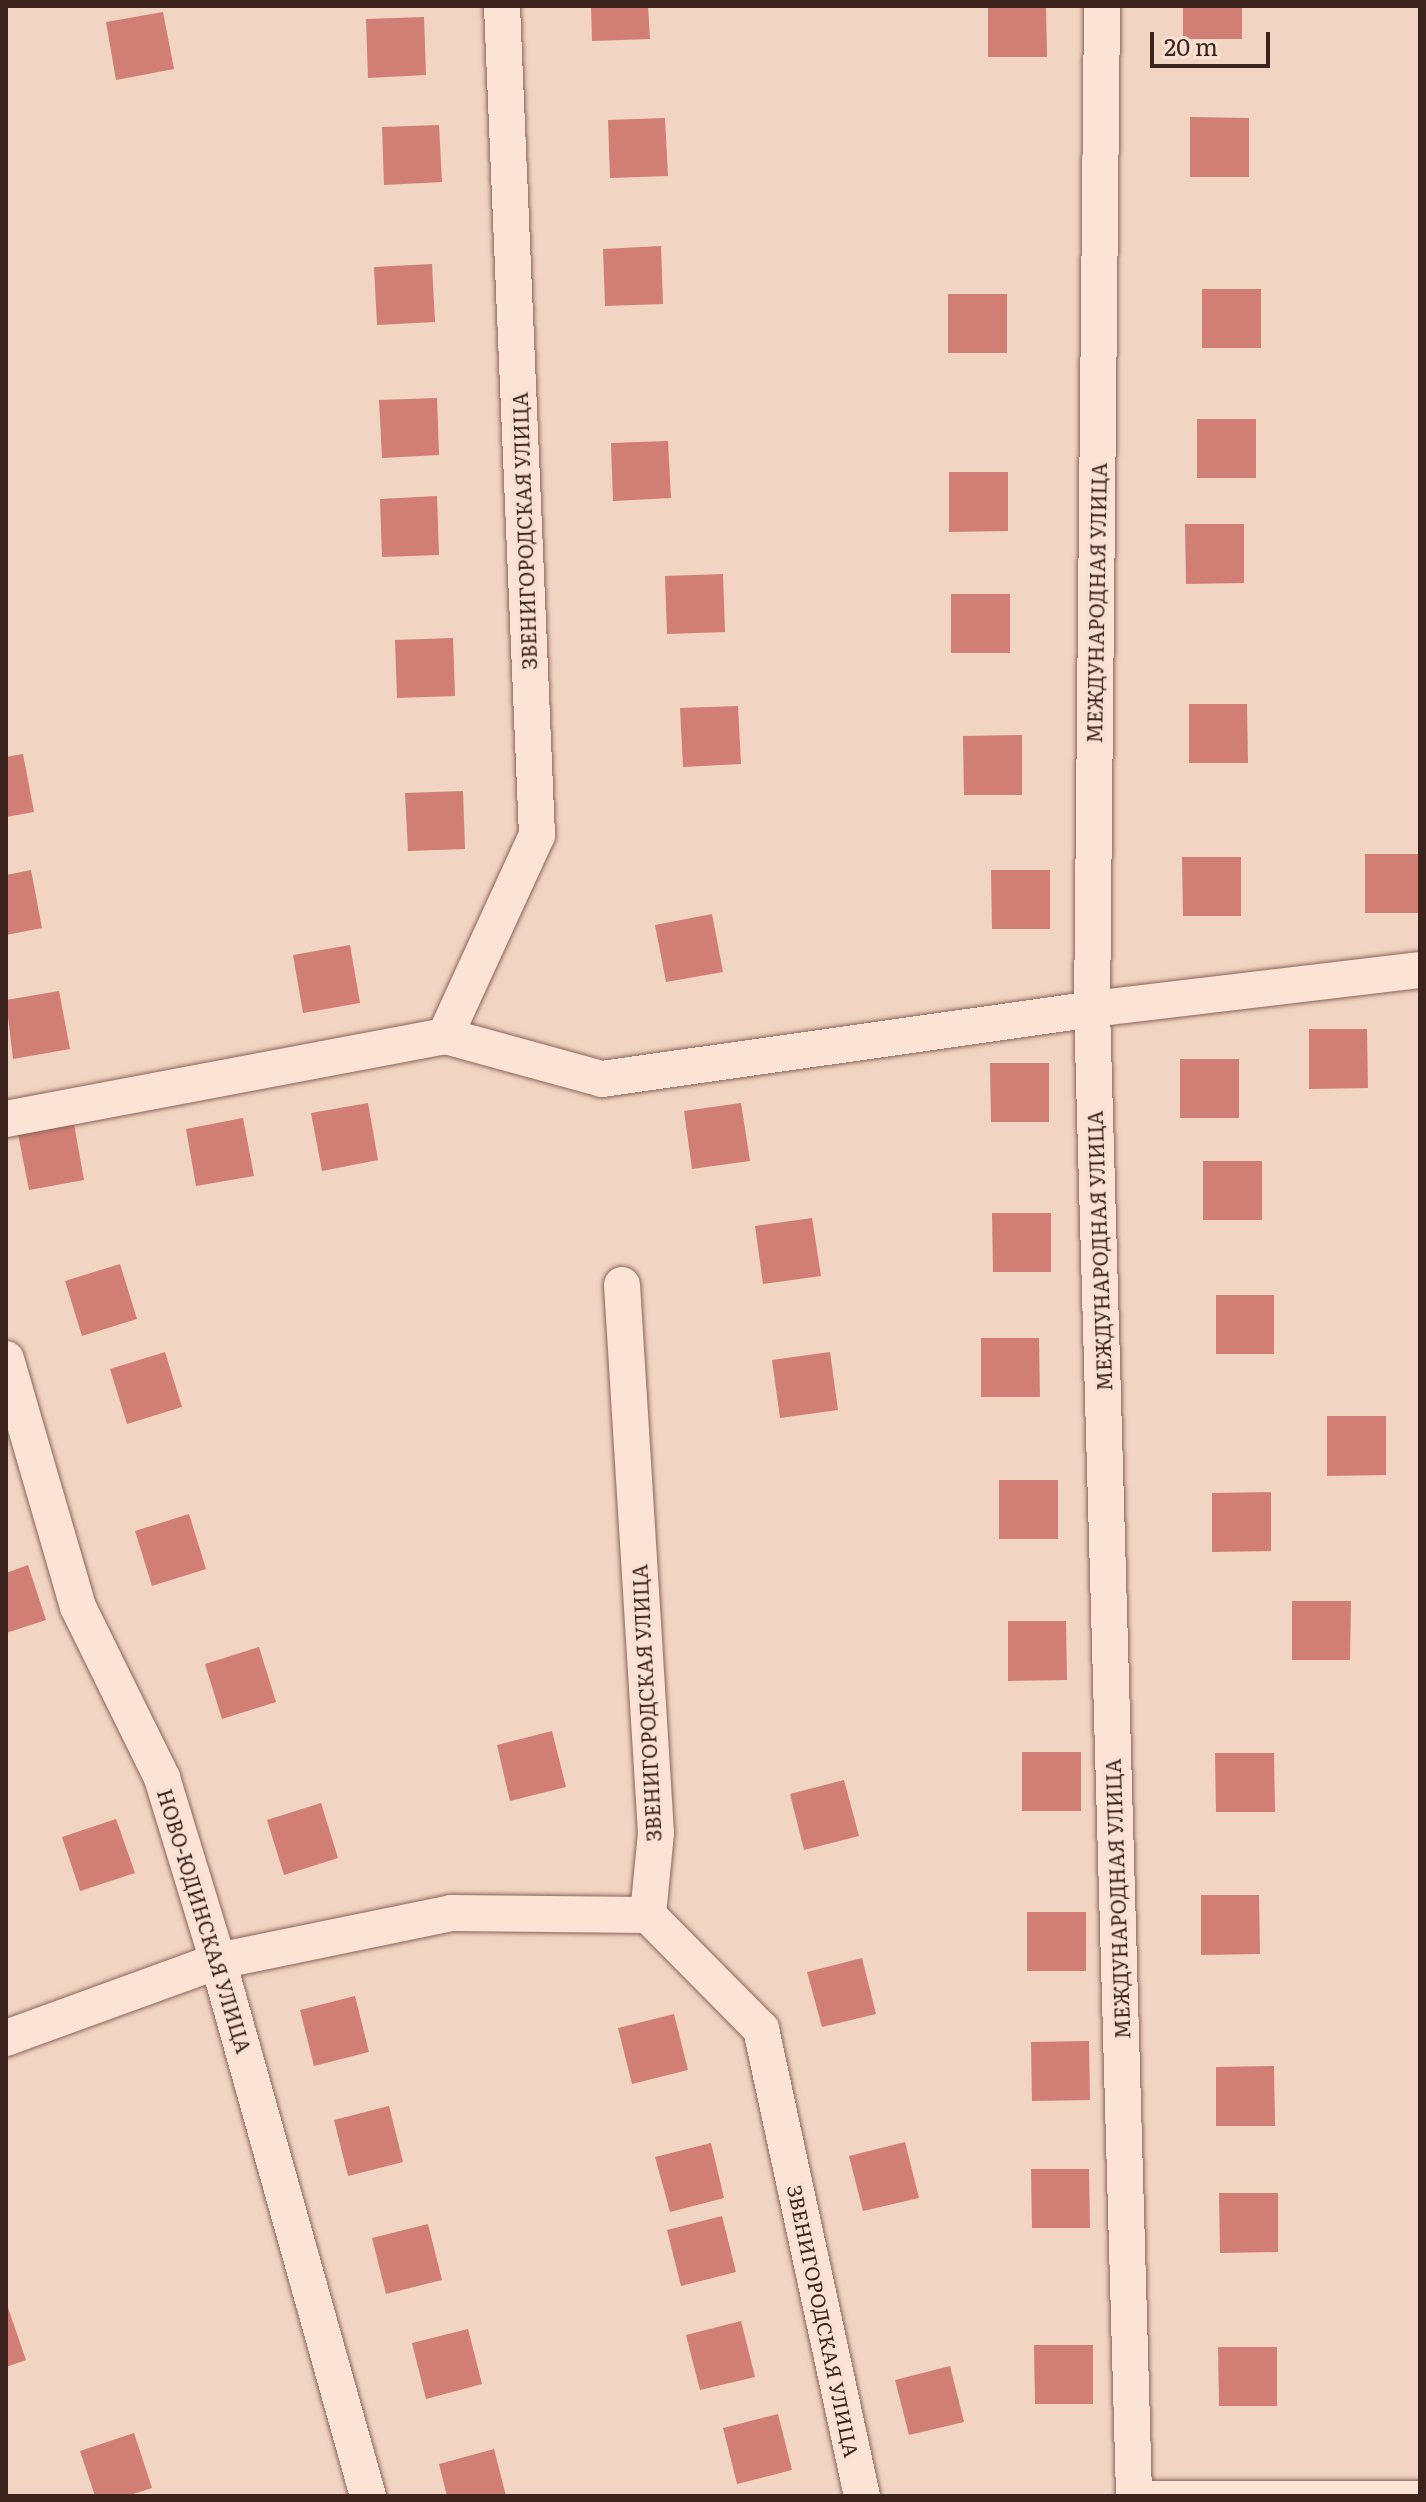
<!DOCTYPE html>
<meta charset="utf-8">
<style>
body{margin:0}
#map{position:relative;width:1426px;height:2502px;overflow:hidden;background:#f1d4c2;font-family:Literata,serif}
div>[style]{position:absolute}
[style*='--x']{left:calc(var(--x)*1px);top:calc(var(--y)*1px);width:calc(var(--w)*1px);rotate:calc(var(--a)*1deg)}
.building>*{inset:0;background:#d17f75}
.roads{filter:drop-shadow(0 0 2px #8c6358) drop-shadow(0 0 2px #8c6358)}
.lane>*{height:18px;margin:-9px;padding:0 9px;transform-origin:9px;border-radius:9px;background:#fbe4d6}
.street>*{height:36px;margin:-18px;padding:0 18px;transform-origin:18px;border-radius:18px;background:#fbe4d6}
span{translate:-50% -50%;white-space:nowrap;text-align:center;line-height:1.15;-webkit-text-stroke:6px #f8e1d2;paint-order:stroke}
.street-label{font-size:20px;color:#3b221d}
.frame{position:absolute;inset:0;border:8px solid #3b221d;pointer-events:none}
.scale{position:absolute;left:1150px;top:32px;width:120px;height:36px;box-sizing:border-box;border:4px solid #3b221d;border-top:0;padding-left:10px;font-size:24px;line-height:28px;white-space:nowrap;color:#3b221d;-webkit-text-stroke:6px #f8e1d2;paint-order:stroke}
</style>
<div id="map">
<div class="building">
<i style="clip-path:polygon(591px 6px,648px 6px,650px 39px,592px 41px)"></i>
<i style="clip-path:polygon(988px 6px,1046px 6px,1047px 57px,988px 57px)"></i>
<i style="clip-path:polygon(1183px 6px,1242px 6px,1242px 39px,1183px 39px)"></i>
<i style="clip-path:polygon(163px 12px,174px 69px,116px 80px,106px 22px)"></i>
<i style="clip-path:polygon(424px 17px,426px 75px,368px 78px,366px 19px)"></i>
<i style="clip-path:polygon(1190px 117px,1249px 118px,1249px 177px,1190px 177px)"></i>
<i style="clip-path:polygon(665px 118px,668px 176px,610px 178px,608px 120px)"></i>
<i style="clip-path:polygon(439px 125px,442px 182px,384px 185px,382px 127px)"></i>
<i style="clip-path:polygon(661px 246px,663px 304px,605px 306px,603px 249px)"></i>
<i style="clip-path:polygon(432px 264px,435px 322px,377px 325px,374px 267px)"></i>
<i style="clip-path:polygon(1202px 289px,1261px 289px,1261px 348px,1202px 348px)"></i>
<i style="clip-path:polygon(948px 294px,1007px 294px,1007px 353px,948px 353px)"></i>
<i style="clip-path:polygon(437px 398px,439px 455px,382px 458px,379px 400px)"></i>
<i style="clip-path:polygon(1197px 419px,1256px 419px,1256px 478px,1197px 478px)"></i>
<i style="clip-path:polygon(668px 441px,671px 498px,613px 501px,611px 443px)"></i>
<i style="clip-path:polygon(949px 472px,1008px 472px,1008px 531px,949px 532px)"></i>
<i style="clip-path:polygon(437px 496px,439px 555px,382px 557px,380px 499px)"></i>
<i style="clip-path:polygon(1185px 524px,1244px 524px,1244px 583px,1186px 584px)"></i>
<i style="clip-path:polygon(723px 574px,725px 632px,667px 634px,665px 576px)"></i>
<i style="clip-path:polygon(951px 594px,1010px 594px,1010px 653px,951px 653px)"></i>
<i style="clip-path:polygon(453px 638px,455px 696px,397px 698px,395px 640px)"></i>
<i style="clip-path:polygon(1189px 704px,1247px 704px,1248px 763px,1189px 763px)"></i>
<i style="clip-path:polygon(738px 706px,741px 764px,683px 767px,680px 708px)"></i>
<i style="clip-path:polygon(1022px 735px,1022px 795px,964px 795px,963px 736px)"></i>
<i style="clip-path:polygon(23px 754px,34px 812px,6px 817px,6px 757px)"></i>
<i style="clip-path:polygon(463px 791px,465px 849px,408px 851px,405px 793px)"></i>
<i style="clip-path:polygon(1365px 854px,1420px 854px,1420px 913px,1365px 913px)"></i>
<i style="clip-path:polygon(1182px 857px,1241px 857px,1241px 916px,1183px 916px)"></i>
<i style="clip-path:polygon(31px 870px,42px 928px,6px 935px,6px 875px)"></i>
<i style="clip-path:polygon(991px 870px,1050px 870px,1050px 929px,992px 929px)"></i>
<i style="clip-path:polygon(712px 914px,723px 972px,666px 982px,655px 925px)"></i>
<i style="clip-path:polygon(350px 945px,360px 1003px,303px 1013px,293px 955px)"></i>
<i style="clip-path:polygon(59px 991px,70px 1049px,13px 1059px,6px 1000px)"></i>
<i style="clip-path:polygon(1309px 1029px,1367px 1029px,1368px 1088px,1309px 1089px)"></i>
<i style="clip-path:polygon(1180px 1059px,1239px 1059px,1239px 1118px,1180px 1118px)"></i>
<i style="clip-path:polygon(990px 1063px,1049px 1063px,1049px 1122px,991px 1122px)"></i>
<i style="clip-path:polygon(368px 1103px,378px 1160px,322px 1171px,311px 1113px)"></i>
<i style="clip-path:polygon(741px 1103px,750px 1161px,692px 1169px,684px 1111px)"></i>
<i style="clip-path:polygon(243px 1118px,254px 1176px,196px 1186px,186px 1129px)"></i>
<i style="clip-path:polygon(74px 1124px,84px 1180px,29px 1190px,18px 1134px)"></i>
<i style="clip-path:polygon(1203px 1161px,1262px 1161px,1262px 1220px,1203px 1220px)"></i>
<i style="clip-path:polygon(992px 1213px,1051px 1213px,1051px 1272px,993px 1272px)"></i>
<i style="clip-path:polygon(812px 1218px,821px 1276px,763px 1284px,755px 1226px)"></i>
<i style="clip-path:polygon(120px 1264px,137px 1319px,82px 1336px,65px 1281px)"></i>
<i style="clip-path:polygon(1216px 1295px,1274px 1295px,1274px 1354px,1216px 1354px)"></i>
<i style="clip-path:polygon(981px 1338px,1039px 1338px,1040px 1397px,981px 1397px)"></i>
<i style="clip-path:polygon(165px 1352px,182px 1407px,127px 1424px,110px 1369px)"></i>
<i style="clip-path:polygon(830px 1352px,838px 1410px,780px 1418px,772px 1360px)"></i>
<i style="clip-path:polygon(1327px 1416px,1386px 1416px,1386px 1475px,1327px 1476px)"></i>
<i style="clip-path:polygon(999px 1480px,1058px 1480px,1058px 1539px,999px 1539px)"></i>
<i style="clip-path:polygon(1271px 1492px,1271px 1551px,1212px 1552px,1212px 1493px)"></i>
<i style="clip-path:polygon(189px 1514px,206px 1569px,152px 1586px,135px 1531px)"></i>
<i style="clip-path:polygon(28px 1565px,46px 1620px,6px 1633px,6px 1573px)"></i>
<i style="clip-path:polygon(1292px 1601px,1351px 1601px,1350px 1660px,1292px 1660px)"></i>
<i style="clip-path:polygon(1008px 1621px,1066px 1621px,1067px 1680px,1008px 1681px)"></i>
<i style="clip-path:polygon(259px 1647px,276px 1702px,222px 1719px,205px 1664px)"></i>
<i style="clip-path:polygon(552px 1731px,566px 1787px,510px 1801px,497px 1745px)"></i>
<i style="clip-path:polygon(1022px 1752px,1081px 1752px,1081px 1811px,1022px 1811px)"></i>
<i style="clip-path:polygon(1215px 1753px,1274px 1753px,1275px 1812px,1216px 1812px)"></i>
<i style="clip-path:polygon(844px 1780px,859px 1836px,804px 1850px,790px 1794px)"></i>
<i style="clip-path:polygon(321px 1803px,338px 1858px,284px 1875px,267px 1820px)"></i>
<i style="clip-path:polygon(116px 1819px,135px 1873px,80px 1891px,62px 1837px)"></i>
<i style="clip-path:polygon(1201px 1895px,1259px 1895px,1260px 1954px,1201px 1955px)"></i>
<i style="clip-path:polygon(1027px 1912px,1086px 1912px,1086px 1971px,1027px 1971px)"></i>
<i style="clip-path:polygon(862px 1958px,876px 2014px,822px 2027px,807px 1972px)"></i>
<i style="clip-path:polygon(355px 1996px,369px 2052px,314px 2066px,300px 2010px)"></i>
<i style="clip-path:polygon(674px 2014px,688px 2070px,632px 2084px,618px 2028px)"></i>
<i style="clip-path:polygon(1089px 2041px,1090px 2100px,1032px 2101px,1031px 2042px)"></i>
<i style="clip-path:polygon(1274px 2066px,1275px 2126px,1216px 2126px,1216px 2067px)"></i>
<i style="clip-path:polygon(389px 2106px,403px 2162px,348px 2176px,334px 2120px)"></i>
<i style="clip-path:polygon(905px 2142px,919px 2198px,863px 2211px,849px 2156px)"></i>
<i style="clip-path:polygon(711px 2143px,724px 2198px,670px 2212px,655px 2157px)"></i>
<i style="clip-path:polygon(1031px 2169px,1089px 2169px,1090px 2228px,1032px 2228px)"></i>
<i style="clip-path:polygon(1219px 2193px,1278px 2193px,1278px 2252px,1220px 2253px)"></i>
<i style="clip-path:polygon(722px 2216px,736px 2272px,681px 2286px,667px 2230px)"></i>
<i style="clip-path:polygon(428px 2224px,442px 2280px,386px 2294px,372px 2238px)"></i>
<i style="clip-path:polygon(6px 2302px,26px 2360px,6px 2367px)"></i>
<i style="clip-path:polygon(741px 2321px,755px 2377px,700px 2390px,686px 2335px)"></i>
<i style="clip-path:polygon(468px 2329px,482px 2384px,426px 2399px,412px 2343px)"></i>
<i style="clip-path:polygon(1034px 2345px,1093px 2345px,1093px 2404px,1035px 2404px)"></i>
<i style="clip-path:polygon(1218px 2347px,1277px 2347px,1277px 2406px,1219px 2406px)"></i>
<i style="clip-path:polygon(950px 2366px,964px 2422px,909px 2435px,895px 2380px)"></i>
<i style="clip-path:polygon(778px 2414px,792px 2470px,737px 2484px,723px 2428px)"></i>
<i style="clip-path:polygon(134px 2433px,152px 2488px,127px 2496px,95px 2496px,80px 2451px)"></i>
<i style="clip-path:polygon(494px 2449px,506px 2496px,447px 2496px,439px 2464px)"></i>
</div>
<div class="roads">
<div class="lane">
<i style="--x:1134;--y:2490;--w:286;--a:0"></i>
</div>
<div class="street">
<i style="--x:1102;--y:6;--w:1003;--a:90.57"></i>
<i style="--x:1092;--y:1009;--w:1488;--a:88.38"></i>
<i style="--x:445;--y:1036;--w:221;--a:-65.4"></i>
<i style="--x:537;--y:835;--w:830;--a:-92.42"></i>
<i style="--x:6;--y:1119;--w:447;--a:-10.7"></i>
<i style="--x:445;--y:1036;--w:163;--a:15.3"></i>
<i style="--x:602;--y:1079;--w:495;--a:-8.1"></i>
<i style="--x:1092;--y:1009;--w:330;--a:-6.8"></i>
<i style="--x:622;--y:1285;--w:549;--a:86.45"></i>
<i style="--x:656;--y:1833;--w:82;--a:95.6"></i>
<i style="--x:648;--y:1915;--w:161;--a:45.3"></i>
<i style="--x:761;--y:2029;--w:478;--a:77.8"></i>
<i style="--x:6;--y:1359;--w:258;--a:73.8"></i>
<i style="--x:78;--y:1607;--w:191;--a:63.8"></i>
<i style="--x:162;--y:1778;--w:191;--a:73"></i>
<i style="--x:218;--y:1961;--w:556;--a:74.34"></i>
<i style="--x:6;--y:2038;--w:226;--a:-20"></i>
<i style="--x:218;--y:1961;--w:238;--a:-11.6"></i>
<i style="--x:451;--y:1913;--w:197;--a:0.6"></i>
</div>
</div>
<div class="street-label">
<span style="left:524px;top:531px;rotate:-92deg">ЗВЕНИГОРОДСКАЯ УЛИЦА</span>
<span style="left:1096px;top:603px;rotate:-89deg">МЕЖДУНАРОДНАЯ УЛИЦА</span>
<span style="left:1099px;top:1251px;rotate:-92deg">МЕЖДУНАРОДНАЯ УЛИЦА</span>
<span style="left:646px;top:1703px;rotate:-93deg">ЗВЕНИГОРОДСКАЯ УЛИЦА</span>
<span style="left:1117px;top:1899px;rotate:-92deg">МЕЖДУНАРОДНАЯ УЛИЦА</span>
<span style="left:205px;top:1921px;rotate:73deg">НОВО-ЮДИНСКАЯ УЛИЦА</span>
<span style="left:824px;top:2321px;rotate:78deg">ЗВЕНИГОРОДСКАЯ УЛИЦА</span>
</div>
<div class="frame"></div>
<div class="scale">20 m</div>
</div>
